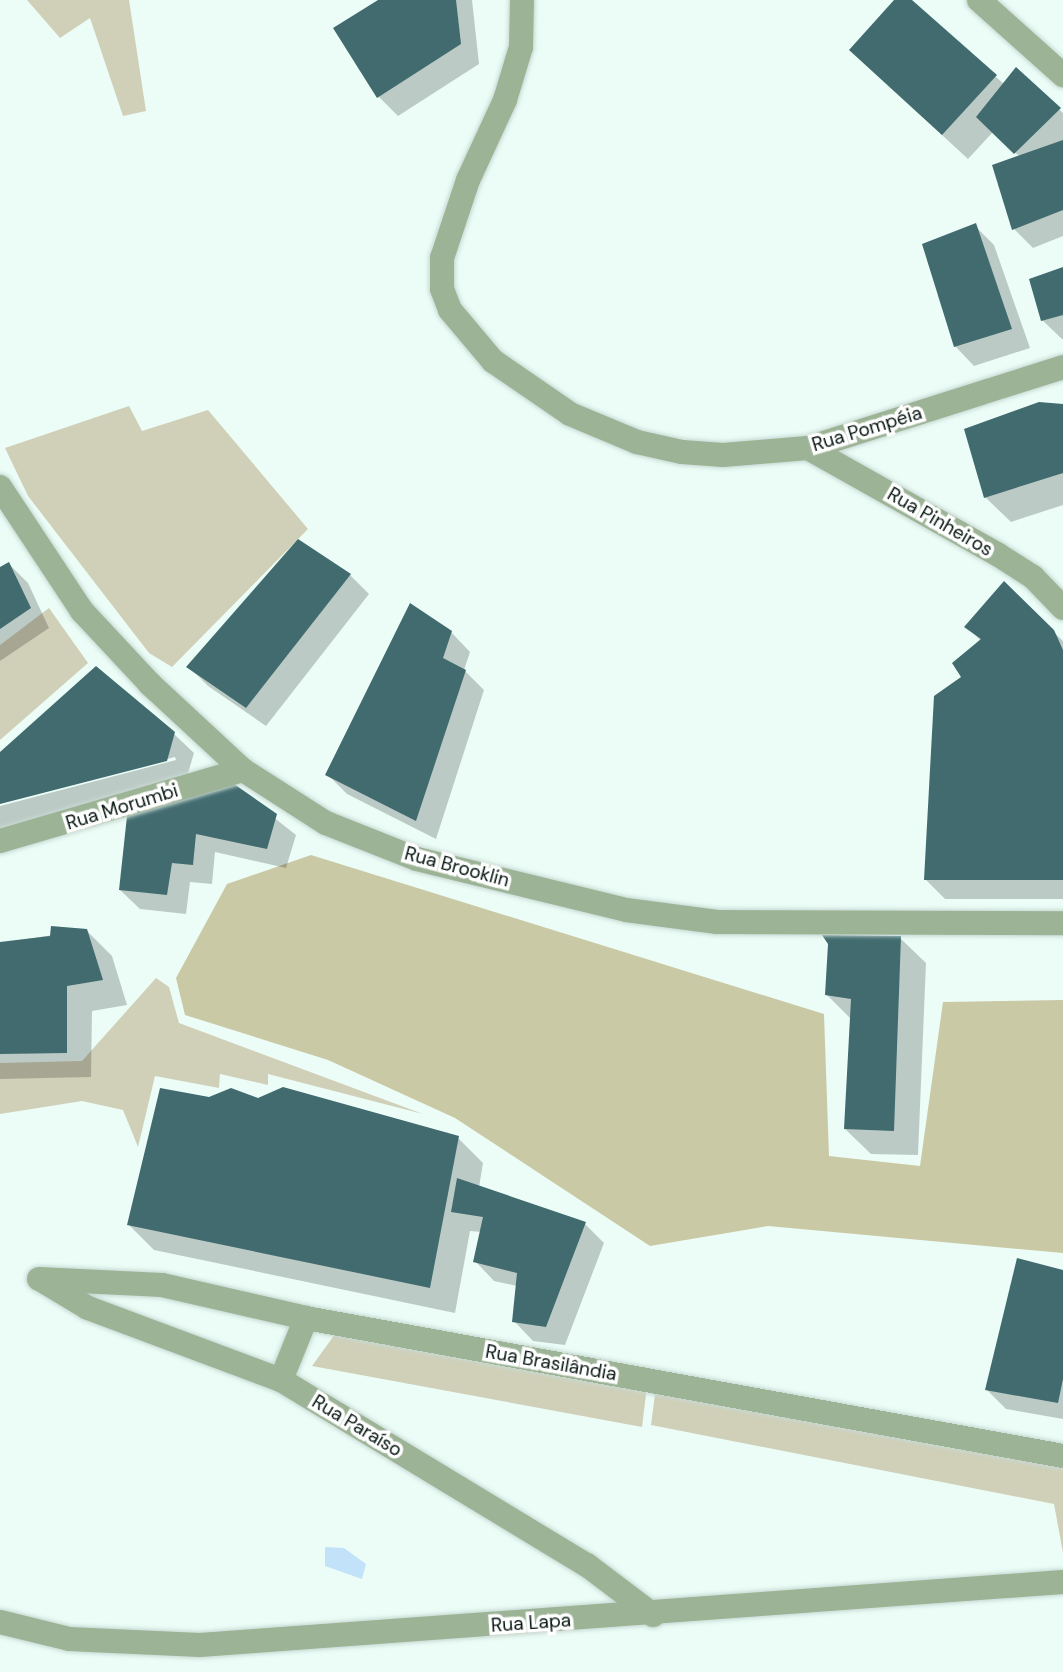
<!DOCTYPE html>
<meta charset="utf-8">
<style>
body{margin:0}
#map{position:relative;width:1063px;height:1672px;overflow:hidden;background:#ecfdf7;font-family:"DM Sans",sans-serif}
div>[style]{position:absolute}
[style*='--x']{left:calc(var(--x)*1px);top:calc(var(--y)*1px);width:calc(var(--w)*1px);rotate:calc(var(--a)*1deg)}
.green>*{inset:0;background:#d0d0b8}
.forest>*{inset:0;background:#cac9a6}
.water>*{inset:0;background:#c1e2f9}
.shadow>*{inset:0;background:#0003}
.building>*{inset:0;background:#416b6f}
.roads{filter:drop-shadow(0 0 2px #c7d8d2) drop-shadow(0 0 2px #c7d8d2)}
.street>*{height:24px;margin:-12px;padding:0 12px;transform-origin:12px;border-radius:12px;background:#9cb396}
span{translate:-50% -50%;white-space:nowrap;text-align:center;line-height:1.15;-webkit-text-stroke:7px #fff;paint-order:stroke}
.street-label{font-size:19px;color:#061611}
</style>
<div id="map">
<div class="green">
<i style="clip-path:polygon(27px 0,129px 0,146px 111px,123px 116px,90px 18px,60px 38px)"></i>
<i style="clip-path:polygon(129px 406px,142px 431px,208px 410px,308px 529px,172px 667px,149px 653px,28px 496px,5px 448px)"></i>
<i style="clip-path:polygon(49px 608px,88px 663px,0 740px,0 645px)"></i>
<i style="clip-path:polygon(156px 978px,169px 987px,179px 1023px,423px 1114px,268px 1074px,268px 1085px,220px 1074px,219px 1088px,155px 1076px,138px 1147px,123px 1110px,82px 1101px,0 1114px,0 1063px,82px 1061px)"></i>
<i style="clip-path:polygon(335px 1334px,647px 1386px,642px 1427px,312px 1366px)"></i>
<i style="clip-path:polygon(656px 1386px,1063px 1461px,1063px 1553px,1054px 1504px,651px 1425px)"></i>
</div>
<div class="forest">
<i style="clip-path:polygon(311px 855px,824px 1014px,829px 1156px,920px 1166px,943px 1002px,1063px 1000px,1063px 1253px,768px 1226px,650px 1246px,455px 1118px,328px 1060px,185px 1015px,176px 978px,227px 884px)"></i>
</div>
<div class="water">
<i style="clip-path:polygon(325px 1547px,344px 1548px,366px 1564px,362px 1579px,325px 1566px)"></i>
</div>
<div class="shadow">
<i style="clip-path:polygon(382px 0,472px 0,479px 64px,398px 116px,379px 97px,335px 28px)"></i>
<i style="clip-path:polygon(896px 0,909px 0,1004px 84px,1016px 69px,1063px 113px,1063px 236px,1033px 248px,1014px 229px,994px 166px,1020px 157px,993px 132px,968px 159px,877px 75px)"></i>
<i style="clip-path:polygon(975px 226px,994px 245px,1030px 348px,974px 366px,955px 346px)"></i>
<i style="clip-path:polygon(1063px 268px,1063px 339px,1062px 339px,1042px 320px)"></i>
<i style="clip-path:polygon(1063px 406px,1063px 505px,1011px 522px,985px 497px)"></i>
<i style="clip-path:polygon(9px 564px,28px 583px,49px 628px,0 661px,0 569px)"></i>
<i style="clip-path:polygon(350px 575px,369px 594px,266px 726px,208px 686px,189px 667px)"></i>
<i style="clip-path:polygon(1004px 584px,1063px 641px,1063px 899px,945px 899px,926px 880px,963px 678px,981px 641px,967px 627px)"></i>
<i style="clip-path:polygon(451px 632px,470px 652px,464px 670px,484px 690px,436px 839px,347px 794px,328px 775px)"></i>
<i style="clip-path:polygon(174px 734px,194px 753px,186px 780px,0 828px,0 806px,176px 760px,175px 757px,0 802px,0 754px)"></i>
<i style="clip-path:polygon(234px 786px,296px 835px,286px 868px,215px 852px,212px 884px,190px 882px,186px 914px,140px 909px,120px 890px)"></i>
<i style="clip-path:polygon(86px 930px,112px 956px,127px 1005px,92px 1011px,91px 1077px,0 1079px,0 943px)"></i>
<i style="clip-path:polygon(900px 938px,926px 963px,918px 1155px,871px 1154px,845px 1129px,852px 1020px,826px 994px)"></i>
<i style="clip-path:polygon(209px 1099px,259px 1100px,458px 1138px,483px 1163px,479px 1187px,585px 1224px,604px 1243px,565px 1345px,533px 1341px,514px 1321px,517px 1286px,494px 1281px,475px 1261px,481px 1232px,470px 1231px,455px 1313px,154px 1250px,129px 1225px)"></i>
<i style="clip-path:polygon(1063px 1272px,1063px 1419px,1006px 1409px,987px 1390px)"></i>
</div>
<div class="building">
<i style="clip-path:polygon(378px 0,456px 0,461px 44px,377px 98px,333px 28px)"></i>
<i style="clip-path:polygon(894px 0,912px 0,997px 75px,942px 135px,849px 50px)"></i>
<i style="clip-path:polygon(1016px 67px,1061px 108px,1014px 154px,976px 117px)"></i>
<i style="clip-path:polygon(1063px 140px,1063px 210px,1012px 230px,992px 165px)"></i>
<i style="clip-path:polygon(976px 223px,1012px 329px,954px 347px,922px 244px)"></i>
<i style="clip-path:polygon(1063px 267px,1063px 315px,1041px 321px,1029px 279px)"></i>
<i style="clip-path:polygon(1039px 402px,1063px 404px,1063px 473px,984px 498px,964px 429px)"></i>
<i style="clip-path:polygon(298px 539px,351px 574px,246px 708px,186px 667px)"></i>
<i style="clip-path:polygon(9px 562px,31px 608px,0 629px,0 567px)"></i>
<i style="clip-path:polygon(1004px 581px,1054px 630px,1063px 650px,1063px 880px,924px 880px,934px 696px,961px 677px,952px 663px,981px 639px,964px 627px)"></i>
<i style="clip-path:polygon(410px 603px,452px 631px,443px 658px,466px 670px,416px 821px,325px 775px)"></i>
<i style="clip-path:polygon(96px 666px,175px 732px,167px 761px,0 804px,0 752px)"></i>
<i style="clip-path:polygon(234px 784px,277px 814px,267px 849px,196px 834px,193px 865px,172px 863px,167px 895px,119px 890px,127px 816px)"></i>
<i style="clip-path:polygon(51px 926px,87px 929px,103px 980px,67px 986px,67px 1053px,0 1054px,0 942px,50px 936px)"></i>
<i style="clip-path:polygon(822px 935px,901px 936px,894px 1131px,844px 1129px,851px 999px,825px 995px,828px 944px)"></i>
<i style="clip-path:polygon(283px 1087px,459px 1136px,430px 1288px,127px 1225px,160px 1088px,209px 1097px,231px 1088px,258px 1098px)"></i>
<i style="clip-path:polygon(457px 1178px,586px 1222px,546px 1327px,512px 1322px,517px 1273px,473px 1262px,483px 1217px,451px 1212px)"></i>
<i style="clip-path:polygon(1017px 1258px,1063px 1270px,1063px 1379px,1058px 1403px,985px 1390px)"></i>
</div>
<div class="roads">
<div class="street">
<i style="--x:522;--y:0;--w:47;--a:91.2"></i>
<i style="--x:521;--y:47;--w:55;--a:106.8"></i>
<i style="--x:505;--y:100;--w:88;--a:114.8"></i>
<i style="--x:468;--y:180;--w:82;--a:108.4"></i>
<i style="--x:442;--y:258;--w:31;--a:90"></i>
<i style="--x:442;--y:289;--w:22;--a:69"></i>
<i style="--x:450;--y:310;--w:67;--a:49.9"></i>
<i style="--x:493;--y:361;--w:93;--a:34.5"></i>
<i style="--x:570;--y:414;--w:73;--a:22.7"></i>
<i style="--x:637;--y:442;--w:46;--a:12.5"></i>
<i style="--x:682;--y:452;--w:41;--a:4.2"></i>
<i style="--x:723;--y:455;--w:85;--a:-4.7"></i>
<i style="--x:808;--y:448;--w:268;--a:-17.6"></i>
<i style="--x:979;--y:0;--w:113;--a:41.8"></i>
<i style="--x:808;--y:448;--w:217;--a:29.3"></i>
<i style="--x:997;--y:554;--w:43;--a:32.6"></i>
<i style="--x:1033;--y:577;--w:43;--a:45.9"></i>
<i style="--x:0;--y:487;--w:149;--a:56.5"></i>
<i style="--x:82;--y:611;--w:100;--a:47"></i>
<i style="--x:150;--y:684;--w:127;--a:42.8"></i>
<i style="--x:243;--y:770;--w:98;--a:32.6"></i>
<i style="--x:326;--y:823;--w:98;--a:21.6"></i>
<i style="--x:417;--y:859;--w:215;--a:13.7"></i>
<i style="--x:626;--y:910;--w:92;--a:7.5"></i>
<i style="--x:717;--y:922;--w:346;--a:0.2"></i>
<i style="--x:0;--y:841;--w:253;--a:-16.3"></i>
<i style="--x:39;--y:1279;--w:123;--a:2.8"></i>
<i style="--x:162;--y:1285;--w:148;--a:12.9"></i>
<i style="--x:306;--y:1318;--w:769;--a:10.33"></i>
<i style="--x:43;--y:1281;--w:52;--a:31"></i>
<i style="--x:88;--y:1308;--w:206;--a:20.5"></i>
<i style="--x:281;--y:1380;--w:358;--a:31.2"></i>
<i style="--x:587;--y:1565;--w:83;--a:37.1"></i>
<i style="--x:281;--y:1380;--w:67;--a:-68"></i>
<i style="--x:0;--y:1622;--w:71;--a:13.8"></i>
<i style="--x:69;--y:1639;--w:131;--a:2.6"></i>
<i style="--x:200;--y:1645;--w:865;--a:-4.18"></i>
</div>
</div>
<div class="street-label">
<span style="left:867px;top:429px;rotate:-17deg">Rua Pompéia</span>
<span style="left:940px;top:522px;rotate:30deg">Rua Pinheiros</span>
<span style="left:122px;top:807px;rotate:-17deg">Rua Morumbi</span>
<span style="left:457px;top:867px;rotate:15deg">Rua Brooklin</span>
<span style="left:551px;top:1363px;rotate:10deg">Rua Brasilândia</span>
<span style="left:357px;top:1426px;rotate:31deg">Rua Paraíso</span>
<span style="left:531px;top:1623px;rotate:-4deg">Rua Lapa</span>
</div>
</div>
